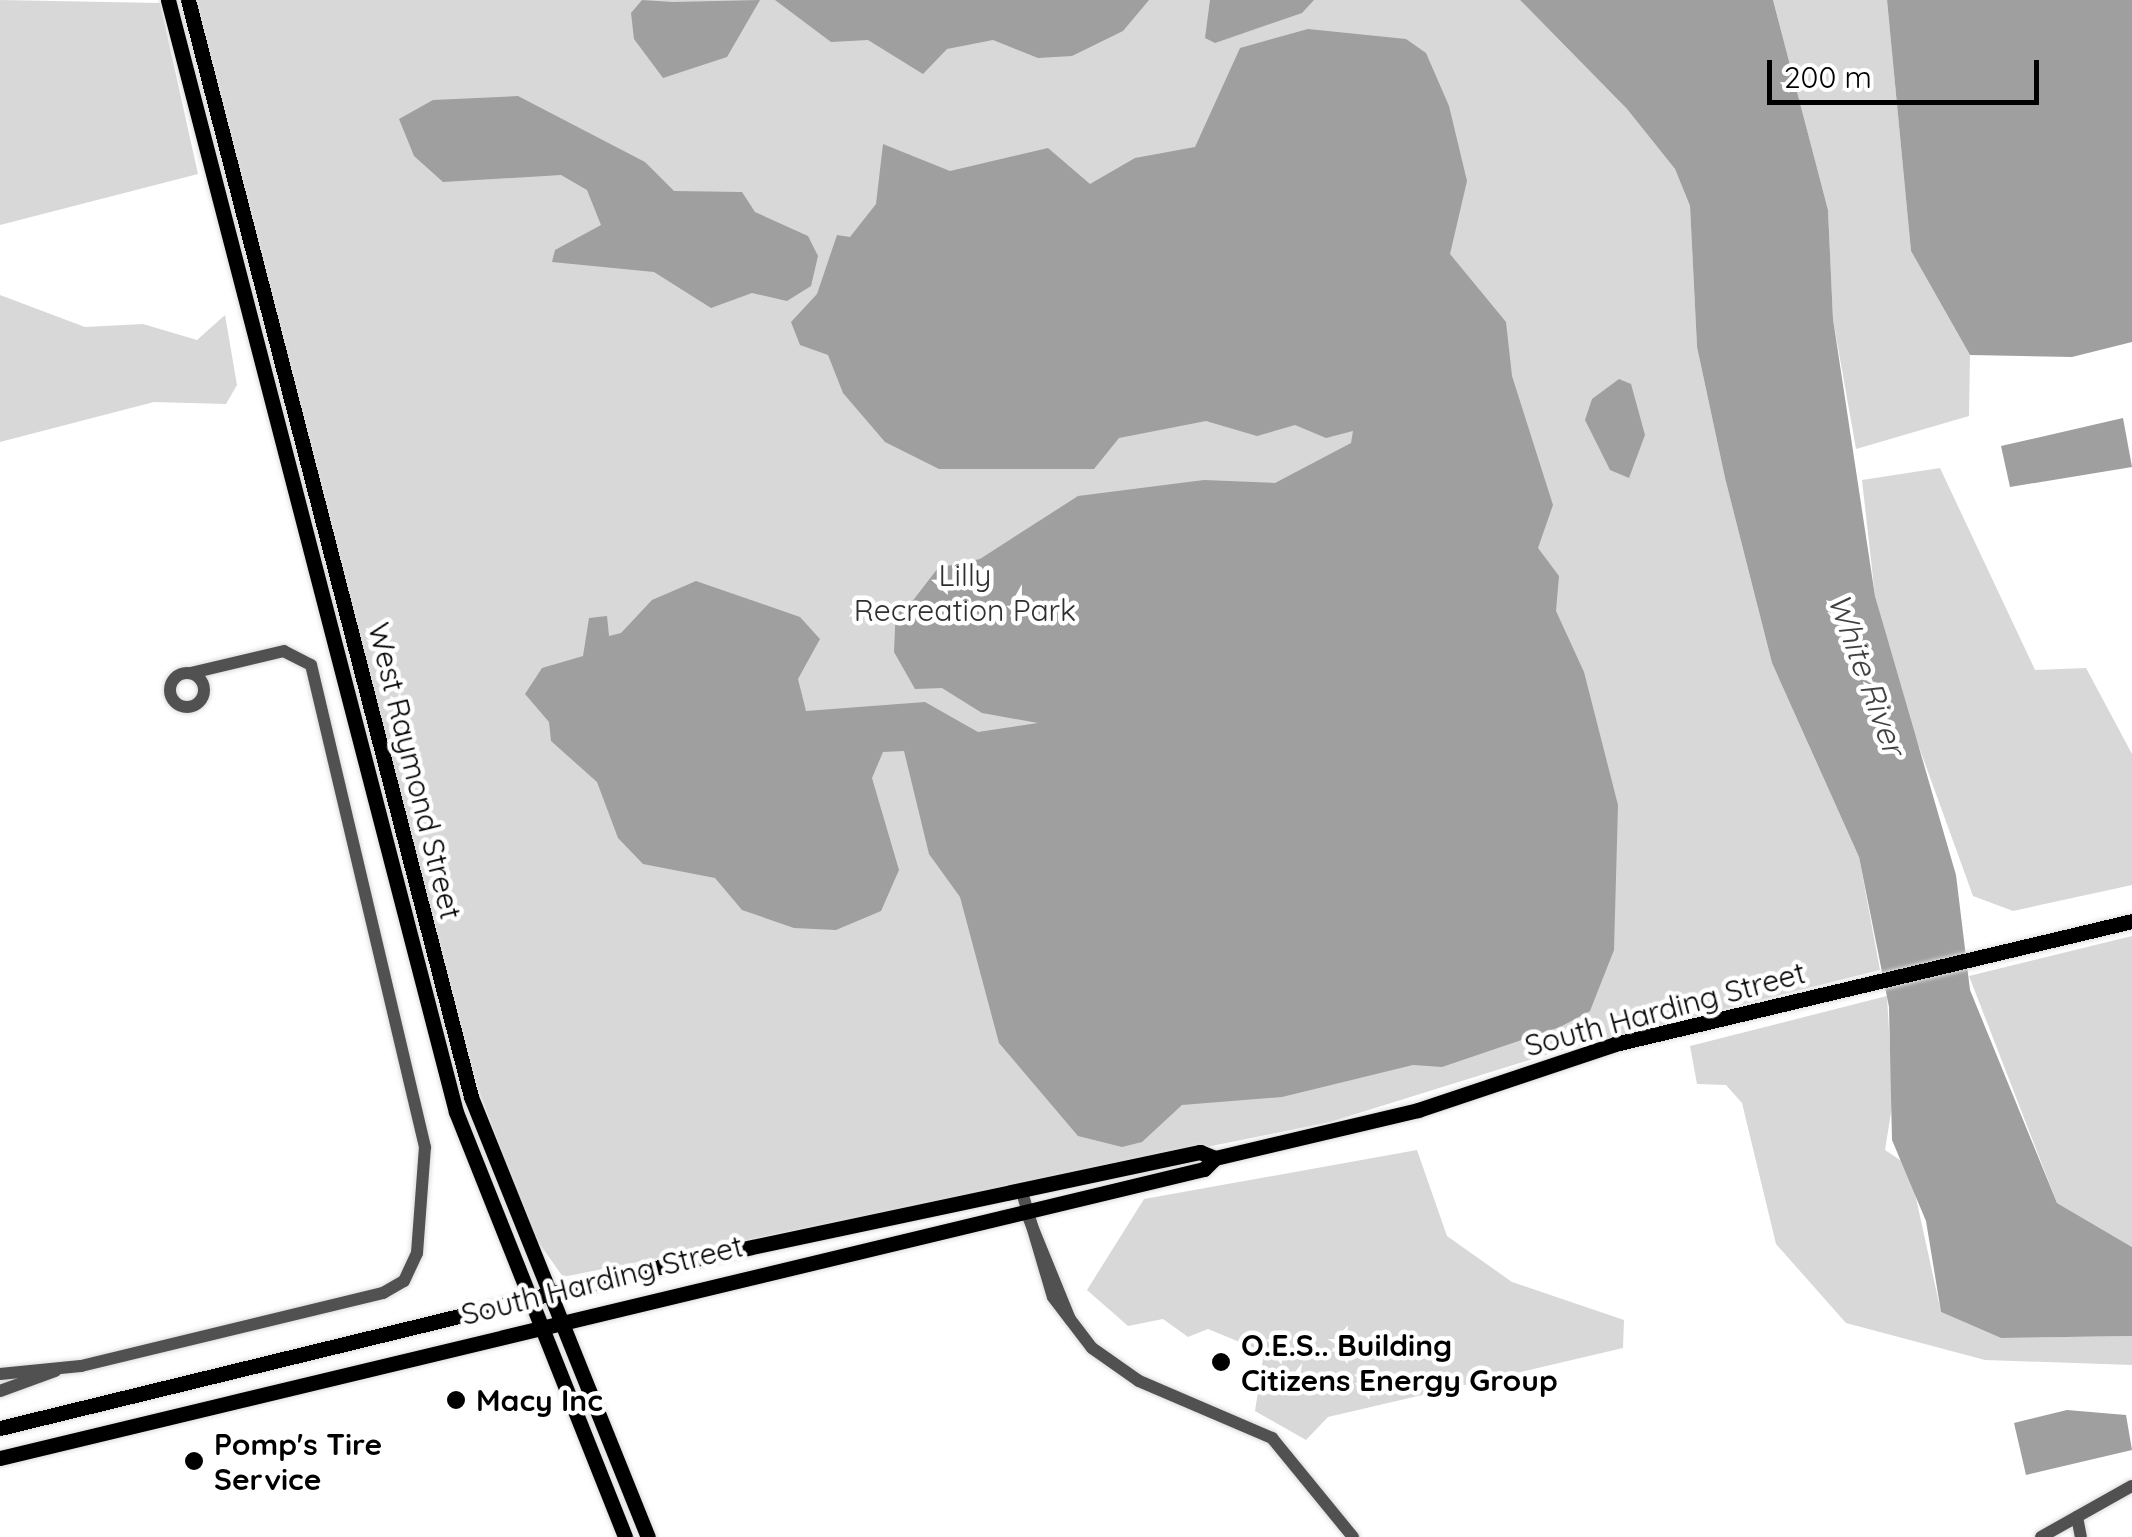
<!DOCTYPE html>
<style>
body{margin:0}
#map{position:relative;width:2132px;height:1537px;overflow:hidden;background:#fff;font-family:Quicksand,sans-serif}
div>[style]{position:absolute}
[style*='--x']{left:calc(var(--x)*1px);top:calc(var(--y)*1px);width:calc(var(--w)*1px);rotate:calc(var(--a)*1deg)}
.green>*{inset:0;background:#d8d8d8}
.water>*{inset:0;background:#9f9f9f}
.roads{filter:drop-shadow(0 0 2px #dbdbdb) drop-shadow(0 0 2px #dbdbdb)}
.minor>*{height:12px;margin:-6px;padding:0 6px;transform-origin:6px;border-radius:6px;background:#515151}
.minor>.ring{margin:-6px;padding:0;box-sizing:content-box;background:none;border:12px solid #515151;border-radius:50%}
.major>*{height:15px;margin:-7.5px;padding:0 7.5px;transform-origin:7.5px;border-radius:7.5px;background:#000}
.dots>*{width:28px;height:28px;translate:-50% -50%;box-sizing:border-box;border:5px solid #fff;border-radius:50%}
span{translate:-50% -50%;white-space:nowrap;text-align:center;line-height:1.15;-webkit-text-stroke:9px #fff;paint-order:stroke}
.park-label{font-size:30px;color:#2f2f2f}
.street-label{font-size:30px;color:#000}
.poi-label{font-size:30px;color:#000;font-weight:700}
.left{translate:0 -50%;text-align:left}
.water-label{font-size:32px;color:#404040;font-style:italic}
.scale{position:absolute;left:1767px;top:60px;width:272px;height:45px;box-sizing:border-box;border:5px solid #000;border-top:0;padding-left:12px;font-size:30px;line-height:35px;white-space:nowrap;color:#000;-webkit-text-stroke:8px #fff;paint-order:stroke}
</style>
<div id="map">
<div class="green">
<i style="clip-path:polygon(0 0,160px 3px,198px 174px,0 225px)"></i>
<i style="clip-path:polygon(195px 0,1520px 0,1627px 109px,1675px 169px,1690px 206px,1697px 347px,1725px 478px,1772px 663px,1859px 857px,1880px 970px,1565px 1049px,1330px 1122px,563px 1277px,532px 1233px,475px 1080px)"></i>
<i style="clip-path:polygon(1773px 0,1887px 0,1911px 251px,1970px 355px,1969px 416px,1856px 449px,1833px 319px,1828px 210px)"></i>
<i style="clip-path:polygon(0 295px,85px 327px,143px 324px,197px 340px,225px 315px,237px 385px,226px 404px,154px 402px,0 442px)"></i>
<i style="clip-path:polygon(1940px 468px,2035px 670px,2086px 668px,2132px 754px,2132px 885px,2013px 911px,1973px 896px,1907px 714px,1875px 596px,1862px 480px)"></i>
<i style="clip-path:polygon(2132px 936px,2132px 1247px,2057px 1203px,1969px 976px)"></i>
<i style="clip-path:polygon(1887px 996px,1893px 1100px,1885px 1150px,1909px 1166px,1941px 1312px,2001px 1338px,2132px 1336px,2132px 1365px,1985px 1360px,1846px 1323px,1776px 1244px,1742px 1103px,1726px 1085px,1697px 1084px,1690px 1046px)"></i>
<i style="clip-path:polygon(1417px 1150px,1447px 1236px,1512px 1282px,1624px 1320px,1623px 1348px,1328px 1417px,1306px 1440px,1255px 1411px,1264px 1352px,1208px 1329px,1188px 1337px,1163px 1319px,1128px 1326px,1087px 1290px,1144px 1199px)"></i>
</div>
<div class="water">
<i style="clip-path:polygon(642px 0,673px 2px,760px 0,727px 57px,663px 78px,634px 39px,631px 13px)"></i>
<i style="clip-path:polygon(775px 0,1149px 0,1123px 31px,1072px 56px,1038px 58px,993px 40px,947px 49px,923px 74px,868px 40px,831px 42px)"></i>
<i style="clip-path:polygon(1210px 0,1314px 0,1302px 13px,1215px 43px,1205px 38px)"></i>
<i style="clip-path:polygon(1520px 0,1773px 0,1828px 210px,1833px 319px,1875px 596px,1956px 875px,1970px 990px,2057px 1203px,2132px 1247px,2132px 1336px,2001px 1338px,1941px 1312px,1926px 1221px,1892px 1140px,1889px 1007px,1859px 857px,1772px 663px,1725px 478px,1697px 347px,1690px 206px,1675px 169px,1627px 109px)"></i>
<i style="clip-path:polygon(1887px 0,2132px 0,2132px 342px,2072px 357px,1970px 355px,1911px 251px)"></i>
<i style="clip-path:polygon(1308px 29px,1406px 39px,1426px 53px,1449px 106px,1467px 181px,1450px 254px,1506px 322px,1512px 376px,1553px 505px,1538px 548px,1559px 576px,1556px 611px,1584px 672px,1618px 805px,1614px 950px,1590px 1011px,1560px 1027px,1442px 1067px,1413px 1065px,1282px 1097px,1182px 1105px,1142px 1142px,1122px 1147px,1078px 1136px,999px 1043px,960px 897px,929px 854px,904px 751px,883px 752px,872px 778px,899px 870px,881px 911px,836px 930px,794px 928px,742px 910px,715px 878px,643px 864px,618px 838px,597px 782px,551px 741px,549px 722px,525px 694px,542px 668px,583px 656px,589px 618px,607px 616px,609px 636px,621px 633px,652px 600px,696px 581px,800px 617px,820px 639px,798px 679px,806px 711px,925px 702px,978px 732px,1038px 723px,982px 713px,942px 688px,915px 689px,894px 652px,896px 606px,911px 603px,938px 568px,980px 559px,1078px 496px,1204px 480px,1275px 483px,1351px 443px,1353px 431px,1326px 438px,1295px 425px,1257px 436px,1206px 421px,1119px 438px,1094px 469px,939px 469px,885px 442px,843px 393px,828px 355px,800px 345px,791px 322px,817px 294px,837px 235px,850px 237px,876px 204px,883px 144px,950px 171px,1048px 148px,1090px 184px,1135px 158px,1195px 147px,1240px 48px)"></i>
<i style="clip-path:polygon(518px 96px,645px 162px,674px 191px,742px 192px,755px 212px,808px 236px,818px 256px,811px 286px,787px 301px,752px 293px,711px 308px,654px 272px,552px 262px,555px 250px,601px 225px,587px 190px,561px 175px,443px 182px,414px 156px,399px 119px,433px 100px)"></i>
<i style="clip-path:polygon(1619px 379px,1631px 384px,1645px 435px,1629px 478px,1610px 470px,1585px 420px,1592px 399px)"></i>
<i style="clip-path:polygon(2123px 418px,2132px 467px,2010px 487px,2001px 446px)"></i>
<i style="clip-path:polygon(2067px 1410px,2126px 1415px,2132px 1450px,2026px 1475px,2014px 1423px)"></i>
</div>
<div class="roads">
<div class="minor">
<i class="ring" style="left:170px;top:673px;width:22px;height:22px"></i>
<i style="--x:1022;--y:1192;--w:109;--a:73.6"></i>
<i style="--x:1053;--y:1297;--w:64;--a:52.6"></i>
<i style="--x:1092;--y:1348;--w:57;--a:35.1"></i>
<i style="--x:1139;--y:1381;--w:145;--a:23.2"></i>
<i style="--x:1272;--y:1438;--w:128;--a:50.7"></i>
<i style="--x:1025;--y:1209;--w:119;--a:67.8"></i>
<i style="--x:0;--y:1374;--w:81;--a:-5.6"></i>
<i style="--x:81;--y:1366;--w:311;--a:-13.6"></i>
<i style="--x:383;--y:1293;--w:24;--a:-30"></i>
<i style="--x:404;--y:1281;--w:31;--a:-65"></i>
<i style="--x:417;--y:1253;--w:106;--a:-85.7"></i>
<i style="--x:425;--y:1147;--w:495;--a:-103.3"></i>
<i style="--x:311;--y:665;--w:30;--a:-153"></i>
<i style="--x:284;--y:651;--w:96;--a:166.7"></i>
<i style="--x:0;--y:1391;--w:59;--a:-20"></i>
<i style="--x:2077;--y:1517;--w:20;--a:79"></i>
<i style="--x:2041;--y:1537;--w:104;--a:-29.3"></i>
</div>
<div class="major">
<i style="--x:168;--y:0;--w:1149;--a:75.48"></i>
<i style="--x:456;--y:1112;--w:457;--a:68.3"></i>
<i style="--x:188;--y:0;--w:1133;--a:75.53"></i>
<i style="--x:471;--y:1097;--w:474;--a:68.1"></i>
<i style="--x:0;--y:1428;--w:692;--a:-13.71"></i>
<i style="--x:672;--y:1264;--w:540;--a:-11.98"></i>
<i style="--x:1200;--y:1152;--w:16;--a:22"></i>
<i style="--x:0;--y:1458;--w:1238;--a:-13.5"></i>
<i style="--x:1204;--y:1169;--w:16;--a:-45"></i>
<i style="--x:1215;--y:1158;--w:209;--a:-13.3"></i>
<i style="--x:1418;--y:1110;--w:208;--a:-18.5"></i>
<i style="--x:1615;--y:1044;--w:531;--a:-13.38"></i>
</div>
</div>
<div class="dots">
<i style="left:1221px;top:1362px;background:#000"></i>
<i style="left:456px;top:1400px;background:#000"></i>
<i style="left:194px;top:1461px;background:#000"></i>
</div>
<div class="park-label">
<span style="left:965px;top:592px">Lilly<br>Recreation Park</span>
</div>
<div class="street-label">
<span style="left:415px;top:771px;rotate:76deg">West Raymond Street</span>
<span style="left:1665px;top:1009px;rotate:-15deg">South Harding Street</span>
<span style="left:602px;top:1280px;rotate:-14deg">South Harding Street</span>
</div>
<div class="poi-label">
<span class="left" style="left:1241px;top:1362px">O.E.S.. Building<br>Citizens Energy Group</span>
<span class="left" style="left:476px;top:1400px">Macy Inc</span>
<span class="left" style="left:214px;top:1461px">Pomp's Tire<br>Service</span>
</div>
<div class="water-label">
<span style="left:1867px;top:674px;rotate:70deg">White River</span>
</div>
<div class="scale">200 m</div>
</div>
